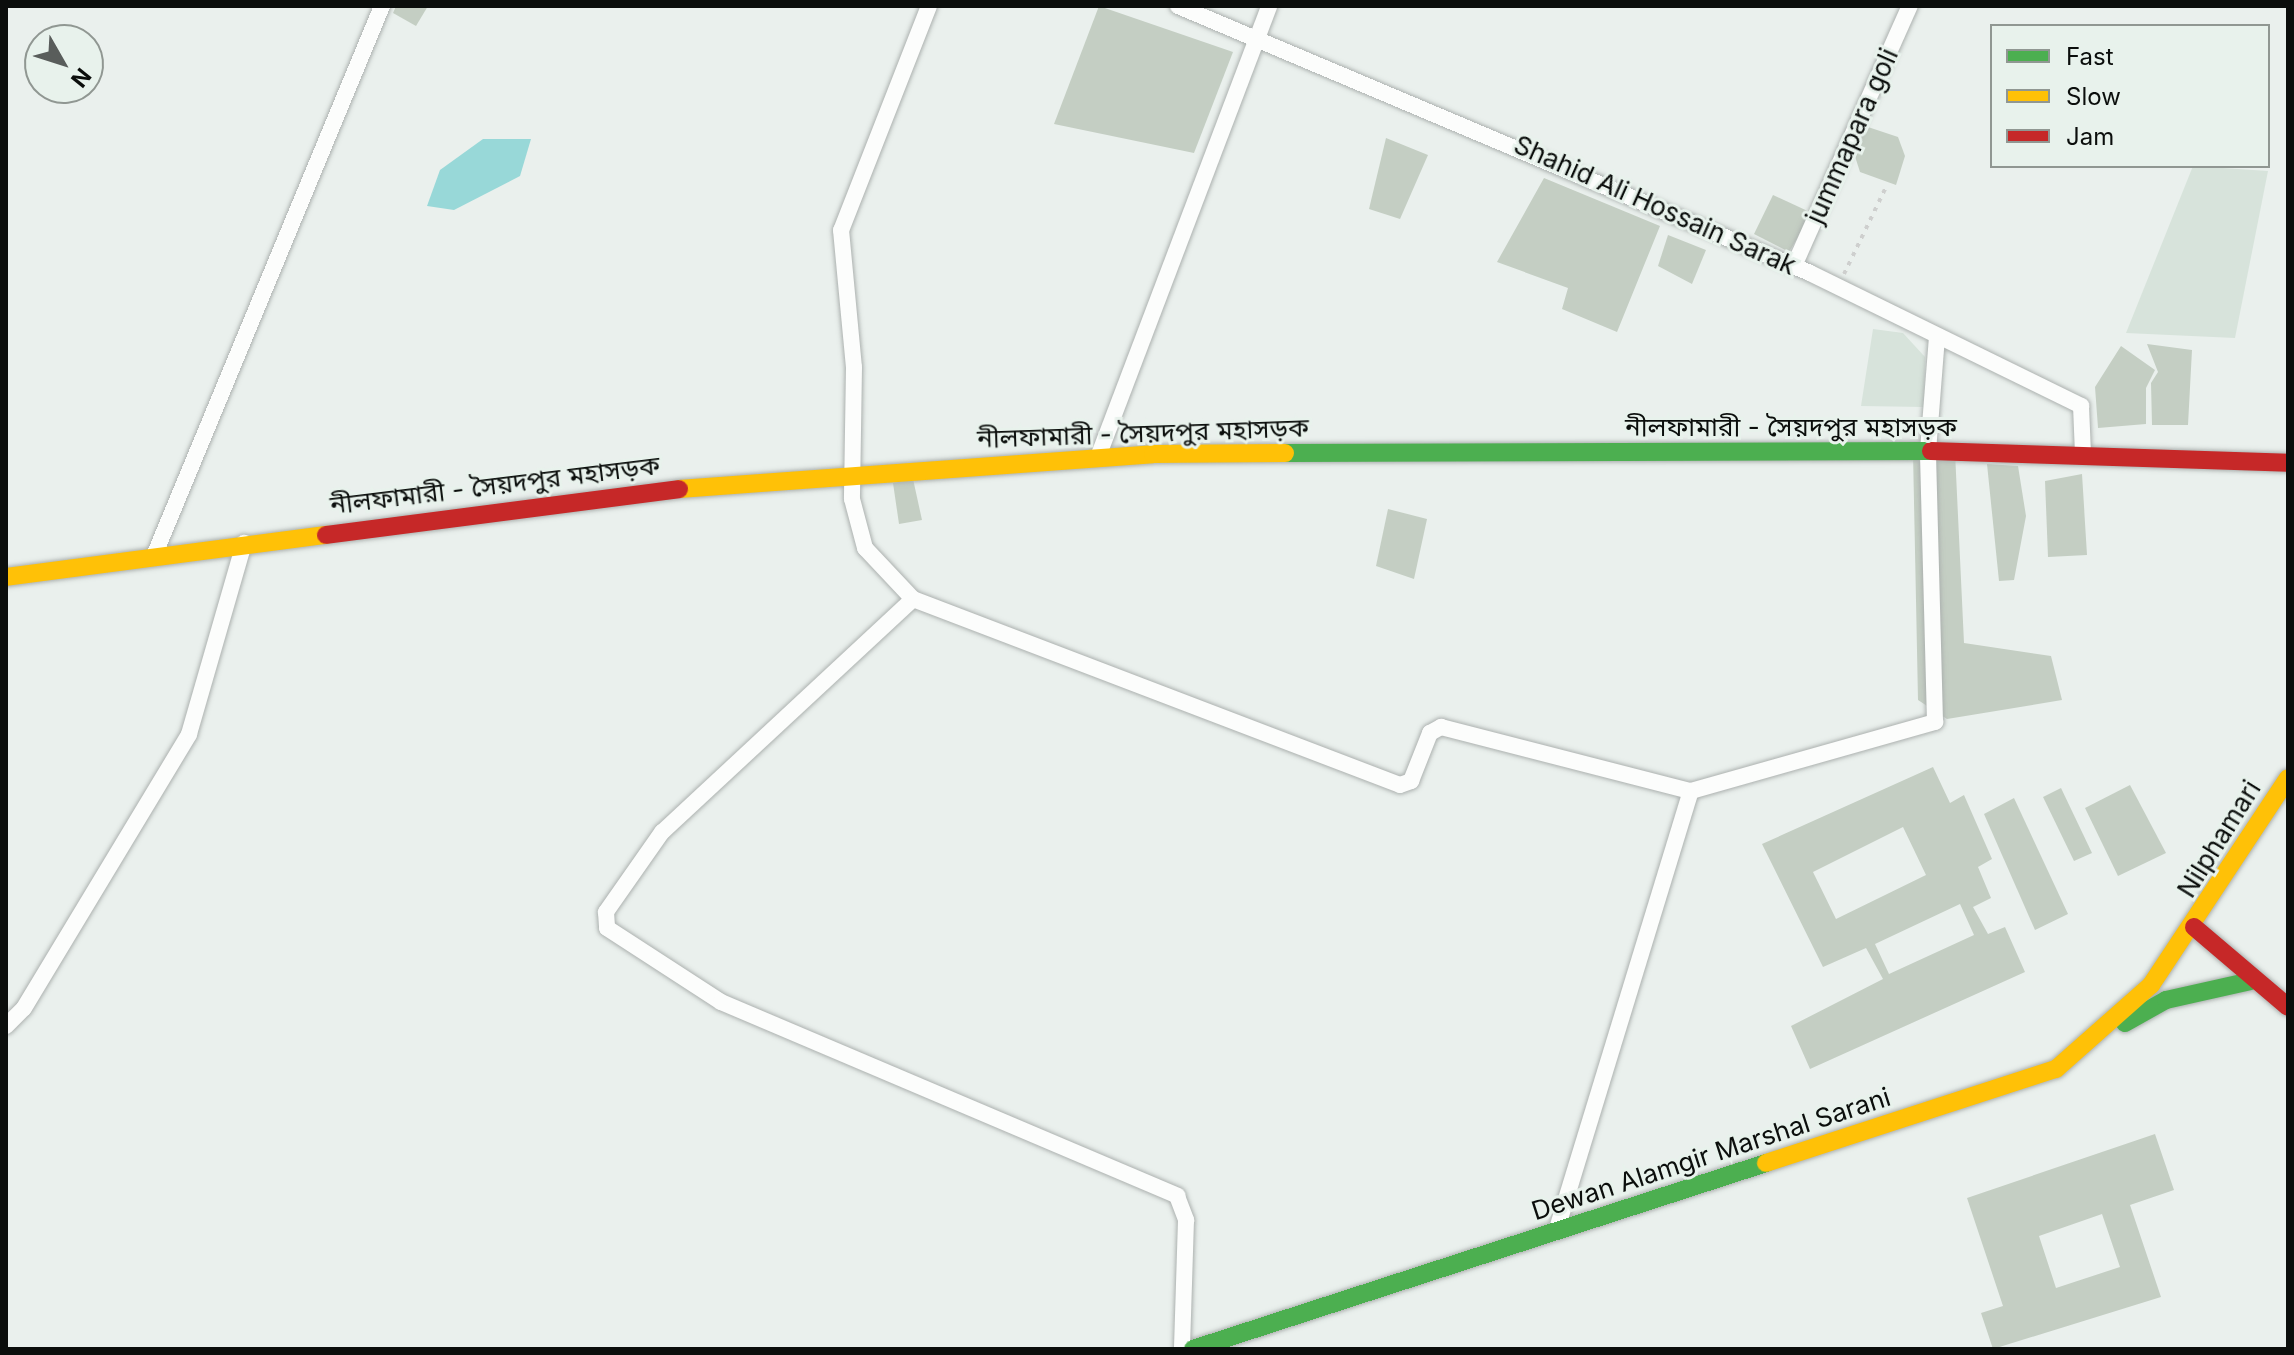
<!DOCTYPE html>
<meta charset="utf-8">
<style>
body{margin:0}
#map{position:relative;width:2294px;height:1355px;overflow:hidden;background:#eaf0ed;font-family:Inter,"Noto Sans Bengali",sans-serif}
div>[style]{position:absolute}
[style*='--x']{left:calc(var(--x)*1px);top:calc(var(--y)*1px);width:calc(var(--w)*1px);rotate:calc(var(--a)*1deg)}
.built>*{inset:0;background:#d7e3db}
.water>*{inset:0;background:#98d8d8}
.building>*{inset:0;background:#c4cec3}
.path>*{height:4px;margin-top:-2px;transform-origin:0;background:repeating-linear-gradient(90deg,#cecfce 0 4px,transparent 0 10px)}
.roads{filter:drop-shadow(0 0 2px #acb1af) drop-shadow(0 0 2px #acb1af)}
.street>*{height:16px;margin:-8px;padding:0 8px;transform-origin:8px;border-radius:8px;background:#fcfdfc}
.fast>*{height:18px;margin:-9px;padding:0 9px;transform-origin:9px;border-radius:9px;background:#4caf50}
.slow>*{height:18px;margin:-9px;padding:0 9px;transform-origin:9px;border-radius:9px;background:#ffc107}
.jam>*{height:18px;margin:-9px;padding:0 9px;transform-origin:9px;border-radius:9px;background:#c62828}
span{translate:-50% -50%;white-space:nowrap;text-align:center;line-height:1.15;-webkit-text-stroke:6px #e8f2ec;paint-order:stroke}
.street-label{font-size:26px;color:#0b0e0c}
.frame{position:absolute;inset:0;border:8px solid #0b0e0c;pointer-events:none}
.legend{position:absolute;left:1990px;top:24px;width:280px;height:144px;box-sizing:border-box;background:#e8f2ec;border:2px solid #909792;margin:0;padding:10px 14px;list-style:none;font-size:24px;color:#0b0e0c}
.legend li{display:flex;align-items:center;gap:16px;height:40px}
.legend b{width:40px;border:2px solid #909792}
.north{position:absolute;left:24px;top:24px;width:80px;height:80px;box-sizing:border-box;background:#e8f2ec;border:2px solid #909792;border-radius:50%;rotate:129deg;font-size:22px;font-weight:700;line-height:32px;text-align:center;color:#0b0e0c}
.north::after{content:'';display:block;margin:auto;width:28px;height:36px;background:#595d5b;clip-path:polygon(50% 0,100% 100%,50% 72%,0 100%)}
</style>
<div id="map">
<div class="built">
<i style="clip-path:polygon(2193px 166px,2268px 171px,2235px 338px,2126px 333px)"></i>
<i style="clip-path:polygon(1873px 329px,1903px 333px,1925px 357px,1924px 407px,1861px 406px)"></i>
</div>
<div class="water">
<i style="clip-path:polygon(483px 139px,531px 139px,520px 176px,454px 210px,427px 206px,440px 170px)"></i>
</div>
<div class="building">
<i style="clip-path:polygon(396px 6px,428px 6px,416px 26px,393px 13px)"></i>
<i style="clip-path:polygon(1099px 6px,1233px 52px,1194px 153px,1054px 124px)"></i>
<i style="clip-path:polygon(1862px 125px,1898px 137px,1905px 156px,1896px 185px,1860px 172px,1853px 150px)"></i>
<i style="clip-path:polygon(1386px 138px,1428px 155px,1400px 219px,1369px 209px)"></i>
<i style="clip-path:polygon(1544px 178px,1660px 226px,1617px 332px,1562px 309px,1568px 288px,1497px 262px)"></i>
<i style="clip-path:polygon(1773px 195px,1812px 213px,1789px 252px,1754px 234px)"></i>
<i style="clip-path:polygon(1668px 235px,1706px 250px,1692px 284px,1658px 266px)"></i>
<i style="clip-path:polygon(2147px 344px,2192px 350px,2188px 425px,2152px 425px,2151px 383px,2158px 372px)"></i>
<i style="clip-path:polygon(2121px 346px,2155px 370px,2146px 388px,2146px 424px,2098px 428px,2095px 387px)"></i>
<i style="clip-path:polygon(1913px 452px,1955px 452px,1964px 643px,2051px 656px,2062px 700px,1947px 719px,1918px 700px)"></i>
<i style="clip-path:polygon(1987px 464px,2018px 466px,2026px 516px,2014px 580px,1999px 581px)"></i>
<i style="clip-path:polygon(2082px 474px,2087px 555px,2048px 557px,2045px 481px)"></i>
<i style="clip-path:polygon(913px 479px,922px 520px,899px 524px,893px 483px)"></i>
<i style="clip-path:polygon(1388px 509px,1427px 519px,1414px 579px,1376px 566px)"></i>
<i style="clip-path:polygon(evenodd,1933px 767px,1950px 803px,1964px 795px,1992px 859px,1978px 867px,1991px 898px,1973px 907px,1988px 934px,2005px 927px,2025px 972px,1810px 1069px,1791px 1026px,1883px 979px,1866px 948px,1823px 967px,1762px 844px,1933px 767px,1903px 827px,1926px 875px,1836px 919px,1813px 872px,1903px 827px,1933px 767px,1960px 904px,1974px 935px,1889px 974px,1875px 944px,1960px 904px)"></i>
<i style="clip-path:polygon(2130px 785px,2166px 853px,2118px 876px,2085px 808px)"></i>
<i style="clip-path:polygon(2061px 788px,2092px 853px,2074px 861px,2043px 797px)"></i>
<i style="clip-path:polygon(2014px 798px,2068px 914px,2035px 930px,1984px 814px)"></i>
<i style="clip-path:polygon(evenodd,2155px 1134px,2174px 1190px,2130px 1205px,2161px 1297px,1993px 1349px,1981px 1313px,2003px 1306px,1967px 1198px,2155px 1134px,2102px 1214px,2120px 1267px,2056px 1288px,2039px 1236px,2102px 1214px)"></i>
</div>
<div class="path">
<i style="--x:1844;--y:274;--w:97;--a:-64.2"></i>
</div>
<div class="roads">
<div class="street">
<i style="--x:929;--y:6;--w:241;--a:111.4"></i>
<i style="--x:841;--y:230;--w:138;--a:84.6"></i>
<i style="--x:854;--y:367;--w:132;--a:90.9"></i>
<i style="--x:852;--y:499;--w:51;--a:75.1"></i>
<i style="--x:865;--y:548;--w:70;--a:46.7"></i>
<i style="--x:913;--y:599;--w:521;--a:20.9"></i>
<i style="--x:1400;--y:785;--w:12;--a:-20"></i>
<i style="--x:1411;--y:781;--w:52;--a:-68.4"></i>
<i style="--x:1430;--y:733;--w:13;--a:-29"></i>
<i style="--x:1441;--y:727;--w:258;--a:14.4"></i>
<i style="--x:1691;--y:791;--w:254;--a:-15.8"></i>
<i style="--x:1935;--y:722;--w:271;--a:-91.5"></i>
<i style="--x:1928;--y:451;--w:115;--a:-85.5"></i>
<i style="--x:1178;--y:6;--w:686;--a:22.9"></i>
<i style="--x:1810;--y:273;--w:302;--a:26.1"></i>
<i style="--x:2081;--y:406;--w:47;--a:87.6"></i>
<i style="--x:1794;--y:266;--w:285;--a:-66"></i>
<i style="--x:1098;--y:457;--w:482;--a:-69.2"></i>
<i style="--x:154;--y:556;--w:595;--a:-67.48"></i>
<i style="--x:913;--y:599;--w:342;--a:137.1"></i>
<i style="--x:662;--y:832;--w:98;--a:125"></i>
<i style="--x:606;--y:912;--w:16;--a:86"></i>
<i style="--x:607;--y:928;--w:136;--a:33"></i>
<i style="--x:721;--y:1002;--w:496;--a:23"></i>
<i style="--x:1177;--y:1196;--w:26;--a:69"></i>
<i style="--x:1186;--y:1220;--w:129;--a:91.8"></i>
<i style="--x:6;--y:1026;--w:25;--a:-45"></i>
<i style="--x:24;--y:1008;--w:320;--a:-58.9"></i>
<i style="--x:189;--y:734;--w:199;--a:-73.9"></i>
<i style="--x:1556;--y:1232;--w:461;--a:-73"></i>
</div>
<div class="fast">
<i style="--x:1285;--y:453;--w:646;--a:-0.18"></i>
<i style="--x:2125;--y:1023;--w:47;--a:-29.3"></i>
<i style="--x:2166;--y:1000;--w:87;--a:-12.6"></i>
<i style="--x:1193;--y:1349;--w:602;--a:-17.98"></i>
</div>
<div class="slow">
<i style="--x:679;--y:489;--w:475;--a:-4.2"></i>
<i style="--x:1153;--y:454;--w:132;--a:-0.4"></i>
<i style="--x:6;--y:577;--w:323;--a:-7.5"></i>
<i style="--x:1766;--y:1163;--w:305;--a:-18"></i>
<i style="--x:2056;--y:1069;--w:127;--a:-41.5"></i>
<i style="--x:2151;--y:985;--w:248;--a:-56.5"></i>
</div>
<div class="jam">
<i style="--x:1931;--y:451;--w:357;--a:1.9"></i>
<i style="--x:326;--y:535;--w:356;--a:-7.4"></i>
<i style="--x:2194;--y:927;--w:123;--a:40.4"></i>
</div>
</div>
<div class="street-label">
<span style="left:1852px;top:136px;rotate:-66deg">jummapara goli</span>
<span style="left:1655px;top:205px;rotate:24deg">Shahid Ali Hossain Sarak</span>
<span style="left:1791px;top:427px">নীলফামারী - সৈয়দপুর মহাসড়ক</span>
<span style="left:1143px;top:433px;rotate:-2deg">নীলফামারী - সৈয়দপুর মহাসড়ক</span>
<span style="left:495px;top:485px;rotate:-7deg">নীলফামারী - সৈয়দপুর মহাসড়ক</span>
<span style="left:2219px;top:839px;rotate:-58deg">Nilphamari</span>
<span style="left:1711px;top:1154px;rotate:-18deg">Dewan Alamgir Marshal Sarani</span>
</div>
<div class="frame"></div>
<ul class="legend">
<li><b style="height:10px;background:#4caf50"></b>Fast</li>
<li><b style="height:10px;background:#ffc107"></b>Slow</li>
<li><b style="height:10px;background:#c62828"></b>Jam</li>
</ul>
<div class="north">N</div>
</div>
